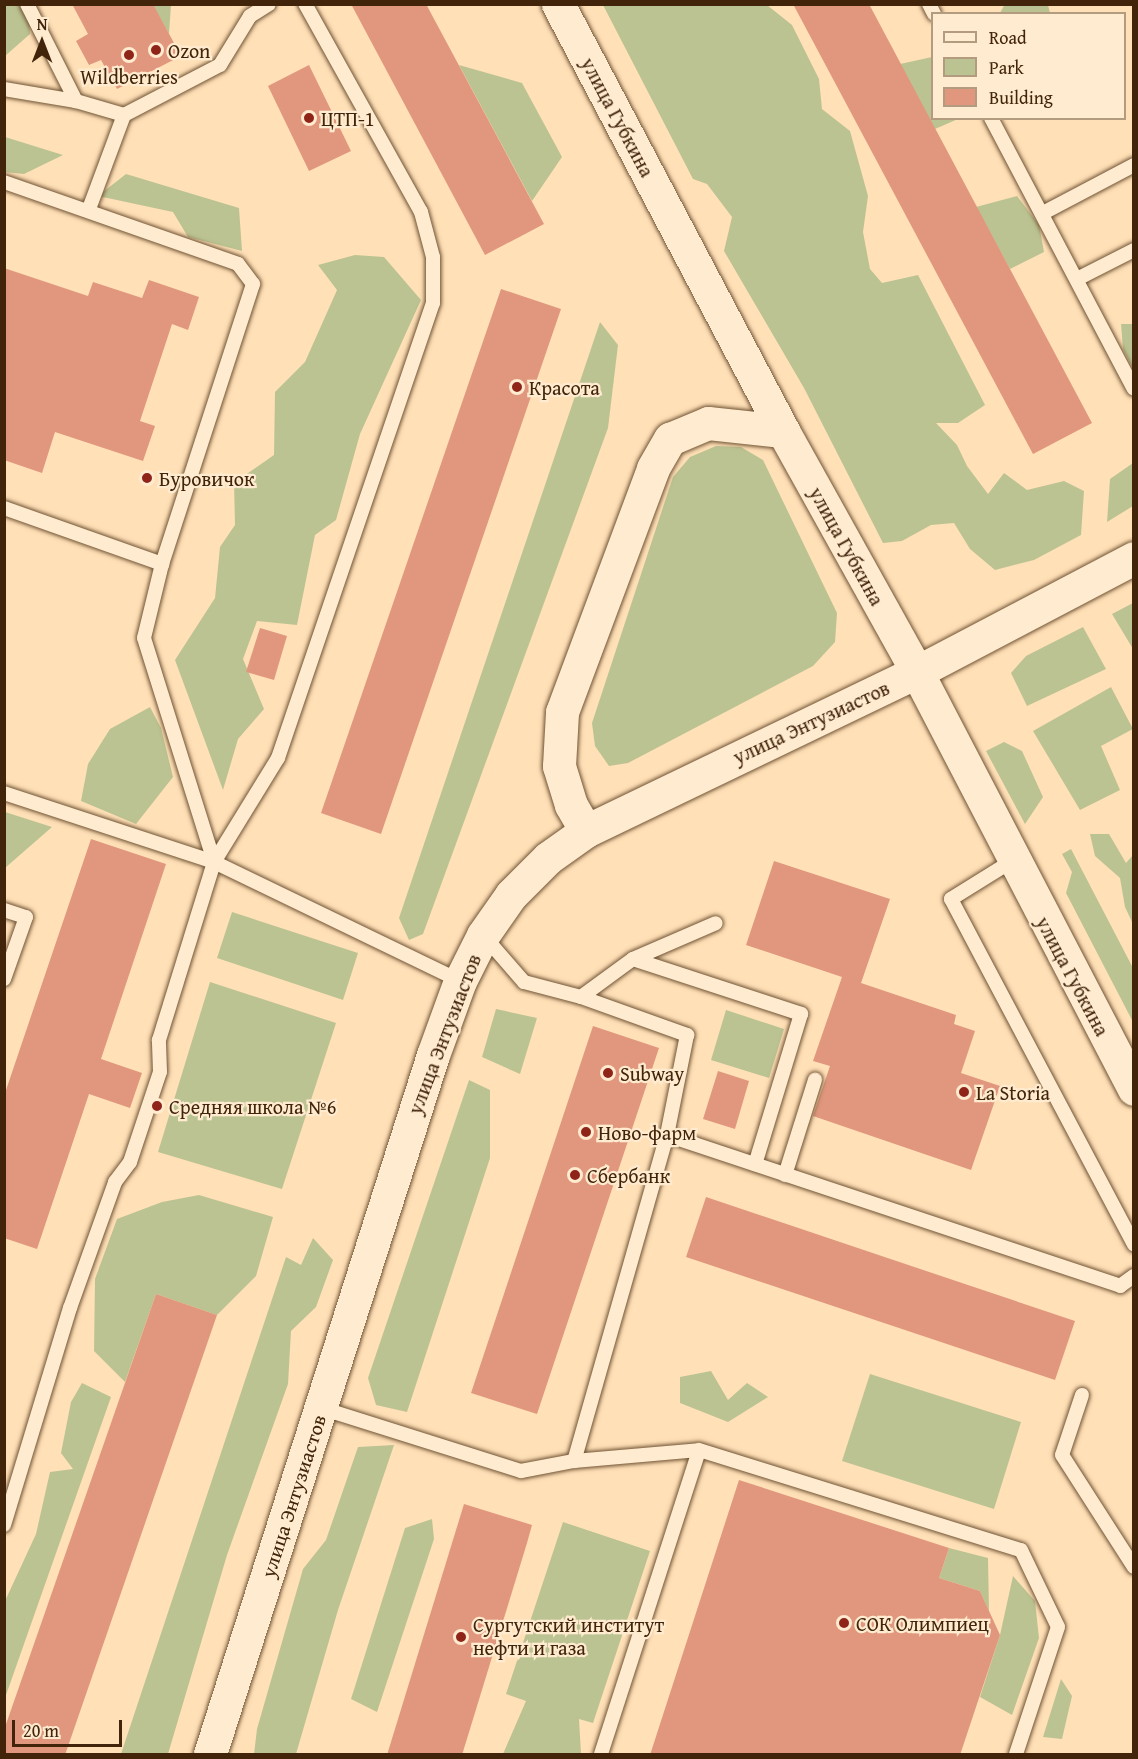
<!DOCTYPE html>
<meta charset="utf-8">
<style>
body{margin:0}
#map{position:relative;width:1138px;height:1759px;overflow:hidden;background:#ffe0b7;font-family:"Gentium Book Plus",serif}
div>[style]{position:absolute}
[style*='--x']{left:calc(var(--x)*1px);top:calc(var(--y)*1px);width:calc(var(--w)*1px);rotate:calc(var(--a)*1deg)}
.green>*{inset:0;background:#bcc392}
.building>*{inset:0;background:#e1977d}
.roads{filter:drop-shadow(0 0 2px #705334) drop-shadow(0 0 2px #705334)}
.service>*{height:14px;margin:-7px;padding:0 7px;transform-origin:7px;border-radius:7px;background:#ffebd0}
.secondary>*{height:33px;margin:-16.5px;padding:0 16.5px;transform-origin:16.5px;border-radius:16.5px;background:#ffebd0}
.dots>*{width:16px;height:16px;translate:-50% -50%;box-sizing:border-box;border:3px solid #ffebd0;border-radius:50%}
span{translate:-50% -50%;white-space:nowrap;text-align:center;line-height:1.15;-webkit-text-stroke:4.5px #ffebd0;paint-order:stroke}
.poi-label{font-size:20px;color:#412409}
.left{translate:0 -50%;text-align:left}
.street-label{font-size:20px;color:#412409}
.frame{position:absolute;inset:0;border:6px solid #412409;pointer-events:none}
.legend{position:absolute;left:931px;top:12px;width:195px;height:108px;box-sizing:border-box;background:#ffebd0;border:2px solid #b39b80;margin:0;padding:8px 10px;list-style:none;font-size:18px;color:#412409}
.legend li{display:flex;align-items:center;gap:12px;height:30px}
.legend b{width:30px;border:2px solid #b39b80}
.north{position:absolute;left:12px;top:12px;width:60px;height:60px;-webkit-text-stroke:4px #ffebd0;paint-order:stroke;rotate:0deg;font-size:16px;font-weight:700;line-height:24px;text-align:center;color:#412409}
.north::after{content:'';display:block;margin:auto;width:21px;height:27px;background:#412409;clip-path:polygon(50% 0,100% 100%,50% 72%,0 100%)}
.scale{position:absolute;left:12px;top:1720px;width:110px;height:27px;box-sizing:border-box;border:3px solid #412409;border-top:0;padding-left:8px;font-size:18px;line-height:21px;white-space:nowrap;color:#412409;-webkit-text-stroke:4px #ffebd0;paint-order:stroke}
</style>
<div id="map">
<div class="green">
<i style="clip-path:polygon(1005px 4px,1048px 5px,1050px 13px,1000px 13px)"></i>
<i style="clip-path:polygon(5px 5px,28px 5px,30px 34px,5px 56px)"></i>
<i style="clip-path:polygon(153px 5px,171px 5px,169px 34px)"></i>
<i style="clip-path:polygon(603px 5px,767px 5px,792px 25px,819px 79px,822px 109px,850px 131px,868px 196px,863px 232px,870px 269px,882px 283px,918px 275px,985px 405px,958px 423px,936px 423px,957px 445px,967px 466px,988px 494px,1004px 473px,1027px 490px,1064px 481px,1084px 491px,1081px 535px,1034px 560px,995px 570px,970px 549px,954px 523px,931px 525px,902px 541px,883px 543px,804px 388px,724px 251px,732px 217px,707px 184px,693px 179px)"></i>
<i style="clip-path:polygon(932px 57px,932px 118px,958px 119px,935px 129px,900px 64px)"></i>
<i style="clip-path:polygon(459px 65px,522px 83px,562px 157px,532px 201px)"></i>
<i style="clip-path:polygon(5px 137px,63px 155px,24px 174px,5px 172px)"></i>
<i style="clip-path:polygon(126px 174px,239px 208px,242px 251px,188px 237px,173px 212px,98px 196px)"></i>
<i style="clip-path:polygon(1017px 196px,1039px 225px,1044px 252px,1010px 269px,976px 207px)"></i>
<i style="clip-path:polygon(355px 255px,384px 257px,421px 300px,360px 434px,336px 520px,315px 535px,297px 625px,257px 621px,243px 659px,264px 709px,238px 739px,223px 790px,175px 660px,215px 598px,220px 547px,235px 525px,234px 483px,274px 455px,275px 392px,305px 362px,337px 290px,318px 265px)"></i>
<i style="clip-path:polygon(600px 322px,618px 345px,608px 428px,423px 934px,409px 940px,399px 918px)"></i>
<i style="clip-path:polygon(1121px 324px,1133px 324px,1133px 369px,1123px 349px)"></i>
<i style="clip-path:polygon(716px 446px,741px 447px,763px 460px,837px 613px,835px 642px,813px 666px,628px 763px,609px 766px,595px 746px,592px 723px,673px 477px,690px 457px)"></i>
<i style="clip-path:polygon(1133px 463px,1133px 506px,1107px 522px,1110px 479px)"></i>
<i style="clip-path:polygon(1133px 603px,1133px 649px,1112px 614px)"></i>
<i style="clip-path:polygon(1083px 627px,1106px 669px,1027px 706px,1011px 673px,1026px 656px)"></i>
<i style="clip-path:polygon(1111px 687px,1133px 729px,1101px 746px,1120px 790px,1080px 810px,1033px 731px)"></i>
<i style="clip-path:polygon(150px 707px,161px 728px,173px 777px,136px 824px,81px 801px,88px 764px,110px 729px)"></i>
<i style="clip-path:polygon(1004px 742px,1022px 751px,1043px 797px,1025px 824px,986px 751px)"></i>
<i style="clip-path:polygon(5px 812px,52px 827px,5px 868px,4px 812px)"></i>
<i style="clip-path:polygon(1090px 834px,1109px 834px,1126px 863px,1133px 855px,1133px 924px,1125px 907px,1120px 878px,1095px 856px)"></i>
<i style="clip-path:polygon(1071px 849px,1133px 968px,1133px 1022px,1066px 893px,1072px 872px,1062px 854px)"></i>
<i style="clip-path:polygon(232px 912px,358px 953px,343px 1000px,217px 958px)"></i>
<i style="clip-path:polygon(210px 982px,336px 1023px,282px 1189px,158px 1152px)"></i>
<i style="clip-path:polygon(496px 1009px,537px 1018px,520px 1074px,482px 1057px)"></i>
<i style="clip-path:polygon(726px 1010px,784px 1029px,769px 1078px,711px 1060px)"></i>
<i style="clip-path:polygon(469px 1080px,490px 1090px,490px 1158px,407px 1412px,376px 1405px,368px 1378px)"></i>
<i style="clip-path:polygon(199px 1195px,273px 1217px,256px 1276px,217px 1315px,156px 1294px,125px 1382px,94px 1351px,95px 1279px,117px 1219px,162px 1202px)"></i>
<i style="clip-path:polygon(313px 1238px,333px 1260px,316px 1307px,291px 1331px,288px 1384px,227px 1555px,168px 1754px,121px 1754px,286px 1257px,301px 1265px)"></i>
<i style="clip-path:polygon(711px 1371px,728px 1400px,747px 1383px,768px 1397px,728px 1422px,680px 1403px,680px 1377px)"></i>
<i style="clip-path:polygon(870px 1374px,1021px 1422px,994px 1509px,842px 1461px)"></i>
<i style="clip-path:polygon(82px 1383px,111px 1397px,5px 1698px,5px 1601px,36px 1534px,50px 1472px,73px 1469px,61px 1453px,71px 1402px)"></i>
<i style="clip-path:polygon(394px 1445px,338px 1610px,296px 1754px,254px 1754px,257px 1729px,303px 1569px,326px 1540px,358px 1447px)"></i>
<i style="clip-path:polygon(432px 1519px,434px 1539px,377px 1712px,351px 1699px,405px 1528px)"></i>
<i style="clip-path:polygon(563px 1522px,650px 1551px,593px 1723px,579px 1719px,581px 1754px,503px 1754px,526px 1701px,506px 1694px)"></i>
<i style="clip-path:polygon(949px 1548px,988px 1558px,989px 1611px,980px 1591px,939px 1578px)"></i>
<i style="clip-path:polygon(1013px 1576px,1035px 1601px,1039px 1638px,1012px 1715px,980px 1697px,1000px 1635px)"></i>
<i style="clip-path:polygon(1061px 1679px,1072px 1696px,1062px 1739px,1043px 1737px)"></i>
</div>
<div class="building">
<i style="clip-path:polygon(72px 4px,153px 4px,181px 56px,117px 89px,101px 60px,89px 65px,76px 41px,88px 34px)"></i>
<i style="clip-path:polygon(351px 4px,426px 4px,544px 224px,485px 255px)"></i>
<i style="clip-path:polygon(793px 4px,869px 4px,1092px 423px,1033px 454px)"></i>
<i style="clip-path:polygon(309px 65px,351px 151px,309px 171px,268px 86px)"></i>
<i style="clip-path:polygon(4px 268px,88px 296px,93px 282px,142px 298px,149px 280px,199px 297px,188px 330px,172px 324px,140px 421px,155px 426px,143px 461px,55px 432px,42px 473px,4px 460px)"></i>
<i style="clip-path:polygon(501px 289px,561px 309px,381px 834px,321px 813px)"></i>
<i style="clip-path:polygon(260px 628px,287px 636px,274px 680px,246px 672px)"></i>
<i style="clip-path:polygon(91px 839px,166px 864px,101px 1059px,142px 1073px,130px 1108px,89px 1094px,37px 1249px,4px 1238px,4px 1096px)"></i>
<i style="clip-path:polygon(774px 861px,890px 899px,861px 983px,956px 1015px,954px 1024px,975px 1031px,961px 1073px,1000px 1086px,971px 1170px,813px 1116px,830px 1066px,813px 1061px,842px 977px,746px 945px)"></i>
<i style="clip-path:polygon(593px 1026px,659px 1048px,537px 1414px,471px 1393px)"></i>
<i style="clip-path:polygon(718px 1071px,749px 1081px,735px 1129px,703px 1119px)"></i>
<i style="clip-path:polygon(706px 1197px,1075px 1321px,1055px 1380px,686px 1257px)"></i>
<i style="clip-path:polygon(156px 1294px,217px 1315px,65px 1755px,4px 1755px,4px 1730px)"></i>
<i style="clip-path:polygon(739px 1480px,949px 1548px,939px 1578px,980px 1591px,1000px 1635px,960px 1755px,650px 1755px)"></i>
<i style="clip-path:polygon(464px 1504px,532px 1525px,527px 1543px,462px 1755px,387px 1755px)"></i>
</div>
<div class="roads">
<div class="service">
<i style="--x:27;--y:4;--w:109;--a:63.2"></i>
<i style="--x:929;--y:4;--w:11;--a:63"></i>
<i style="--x:4;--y:89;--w:73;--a:9.5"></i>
<i style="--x:76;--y:101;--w:50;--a:16.3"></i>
<i style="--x:124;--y:115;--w:108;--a:-27.5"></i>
<i style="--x:220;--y:65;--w:57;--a:-58.5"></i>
<i style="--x:250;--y:16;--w:22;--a:-32"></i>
<i style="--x:991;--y:118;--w:306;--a:62.2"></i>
<i style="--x:4;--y:182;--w:248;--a:19.3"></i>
<i style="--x:238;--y:264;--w:25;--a:53"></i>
<i style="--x:253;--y:284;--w:294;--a:108"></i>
<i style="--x:162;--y:564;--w:76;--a:103.7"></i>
<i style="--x:144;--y:638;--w:235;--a:72.6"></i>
<i style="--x:89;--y:209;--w:100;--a:-69.6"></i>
<i style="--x:1043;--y:213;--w:103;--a:-27.8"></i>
<i style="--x:1077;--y:279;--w:64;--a:-27"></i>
<i style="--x:4;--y:508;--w:168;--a:19.5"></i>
<i style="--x:4;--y:793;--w:221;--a:18.2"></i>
<i style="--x:214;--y:862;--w:273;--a:25.8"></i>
<i style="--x:1012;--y:861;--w:72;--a:148.1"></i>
<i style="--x:951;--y:899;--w:391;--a:62.1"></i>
<i style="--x:4;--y:910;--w:23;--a:18"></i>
<i style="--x:26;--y:917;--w:66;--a:109.5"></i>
<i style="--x:484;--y:936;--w:61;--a:49"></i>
<i style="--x:524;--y:982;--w:59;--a:14.7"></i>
<i style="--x:581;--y:997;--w:113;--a:19.7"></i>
<i style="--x:687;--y:1035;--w:102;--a:101.3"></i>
<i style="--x:667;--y:1135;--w:339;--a:105.9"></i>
<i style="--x:633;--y:959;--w:177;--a:18.1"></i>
<i style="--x:801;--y:1014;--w:157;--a:107"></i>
<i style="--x:581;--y:997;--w:64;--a:-36.2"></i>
<i style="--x:633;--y:959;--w:90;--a:-23.4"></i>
<i style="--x:667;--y:1135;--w:478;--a:18.4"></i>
<i style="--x:1120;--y:1286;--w:17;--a:-36"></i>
<i style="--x:785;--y:1175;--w:100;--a:-72.5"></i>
<i style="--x:1082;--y:1395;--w:63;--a:108.4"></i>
<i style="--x:1062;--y:1455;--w:133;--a:57.3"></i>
<i style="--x:321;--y:1408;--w:210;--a:17.5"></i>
<i style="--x:521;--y:1471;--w:54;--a:-10.7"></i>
<i style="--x:574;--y:1461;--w:125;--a:-5"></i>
<i style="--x:699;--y:1450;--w:337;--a:17.3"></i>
<i style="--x:1021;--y:1550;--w:85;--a:64.3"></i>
<i style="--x:1058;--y:1627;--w:134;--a:108.3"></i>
<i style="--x:4;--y:1525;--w:227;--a:-73.1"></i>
<i style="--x:70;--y:1308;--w:134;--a:-70.3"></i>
<i style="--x:115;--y:1182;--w:25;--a:-53"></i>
<i style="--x:130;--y:1162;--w:95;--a:-71.6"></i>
<i style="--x:160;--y:1072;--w:32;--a:-92"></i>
<i style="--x:159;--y:1040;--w:186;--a:-72.8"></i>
<i style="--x:214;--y:862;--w:122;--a:-58.4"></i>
<i style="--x:278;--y:758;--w:481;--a:-71.2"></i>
<i style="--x:433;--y:303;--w:46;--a:-90"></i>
<i style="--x:433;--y:257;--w:47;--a:-104.9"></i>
<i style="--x:421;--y:212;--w:238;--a:-119.1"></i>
<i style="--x:601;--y:1754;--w:319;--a:-72.1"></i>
</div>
<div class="secondary">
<i style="--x:558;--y:4;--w:483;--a:62.2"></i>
<i style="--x:783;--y:431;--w:276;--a:60.9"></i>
<i style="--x:917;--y:672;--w:470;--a:62.5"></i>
<i style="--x:586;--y:831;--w:30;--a:-120"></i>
<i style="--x:571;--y:805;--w:41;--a:-107.1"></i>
<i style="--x:559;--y:766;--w:54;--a:-86.8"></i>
<i style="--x:562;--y:712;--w:260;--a:-69.5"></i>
<i style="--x:653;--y:468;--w:34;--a:-60"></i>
<i style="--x:670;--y:439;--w:41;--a:-22.8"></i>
<i style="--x:708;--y:423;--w:75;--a:6.1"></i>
<i style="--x:210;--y:1754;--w:734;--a:-72.31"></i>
<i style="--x:433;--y:1055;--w:79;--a:-70"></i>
<i style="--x:460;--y:981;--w:51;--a:-63.4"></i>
<i style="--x:483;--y:935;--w:49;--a:-55"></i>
<i style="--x:511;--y:895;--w:52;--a:-45"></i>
<i style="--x:548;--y:858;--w:47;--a:-35.4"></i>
<i style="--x:586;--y:831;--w:367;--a:-25.7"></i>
<i style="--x:917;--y:672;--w:245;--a:-27.7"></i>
</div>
</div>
<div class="dots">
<i style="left:156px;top:50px;background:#8f2418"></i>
<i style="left:129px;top:55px;background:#8f2418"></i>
<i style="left:309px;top:118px;background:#8f2418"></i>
<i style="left:517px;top:387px;background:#8f2418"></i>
<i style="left:147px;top:478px;background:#8f2418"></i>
<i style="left:608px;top:1073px;background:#8f2418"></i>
<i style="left:964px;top:1092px;background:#8f2418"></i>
<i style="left:157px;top:1106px;background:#8f2418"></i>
<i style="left:586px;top:1132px;background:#8f2418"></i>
<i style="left:575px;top:1175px;background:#8f2418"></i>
<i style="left:844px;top:1623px;background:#8f2418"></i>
<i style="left:461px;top:1637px;background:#8f2418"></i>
</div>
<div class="poi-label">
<span class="left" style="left:168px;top:50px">Ozon</span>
<span style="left:129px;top:76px">Wildberries</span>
<span class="left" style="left:321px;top:118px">ЦТП-1</span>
<span class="left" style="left:529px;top:387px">Красота</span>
<span class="left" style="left:159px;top:478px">Буровичок</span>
<span class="left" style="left:620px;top:1073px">Subway</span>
<span class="left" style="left:976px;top:1092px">La Storia</span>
<span class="left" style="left:169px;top:1106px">Средняя школа №6</span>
<span class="left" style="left:598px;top:1132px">Ново-фарм</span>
<span class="left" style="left:587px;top:1175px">Сбербанк</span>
<span class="left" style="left:856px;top:1623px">СОК Олимпиец</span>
<span class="left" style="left:473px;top:1636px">Сургутский институт<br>нефти и газа</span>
</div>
<div class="street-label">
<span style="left:618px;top:117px;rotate:62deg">улица Губкина</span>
<span style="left:847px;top:546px;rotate:61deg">улица Губкина</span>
<span style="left:811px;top:722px;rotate:-25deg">улица Энтузиастов</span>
<span style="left:1073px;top:976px;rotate:62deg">улица Губкина</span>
<span style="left:444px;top:1034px;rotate:-69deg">улица Энтузиастов</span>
<span style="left:293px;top:1496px;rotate:-72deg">улица Энтузиастов</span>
</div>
<div class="frame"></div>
<ul class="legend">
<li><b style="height:8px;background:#ffebd0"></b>Road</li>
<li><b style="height:16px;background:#bcc392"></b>Park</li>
<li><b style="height:16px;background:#e1977d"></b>Building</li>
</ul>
<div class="north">N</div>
<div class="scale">20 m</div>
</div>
